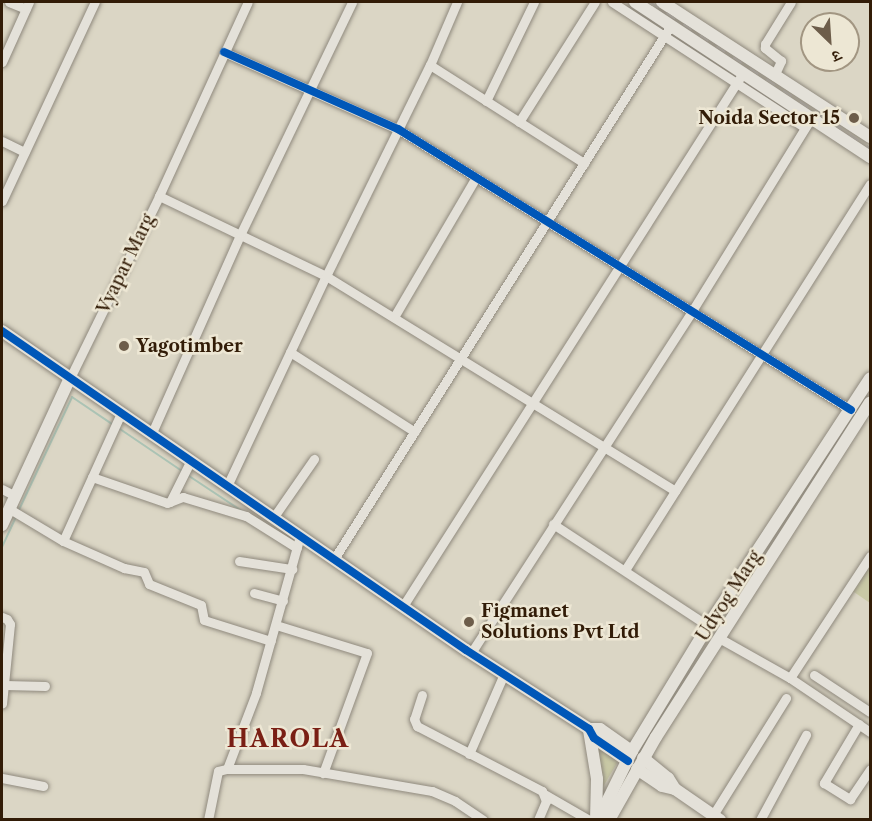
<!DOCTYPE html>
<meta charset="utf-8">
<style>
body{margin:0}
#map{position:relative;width:872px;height:821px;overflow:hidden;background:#dbd6c5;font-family:"Libre Caslon Text","Noto Serif Devanagari",serif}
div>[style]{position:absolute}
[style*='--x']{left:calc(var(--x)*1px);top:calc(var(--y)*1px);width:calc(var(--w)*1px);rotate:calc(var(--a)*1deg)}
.green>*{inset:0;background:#c9c9a6}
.stream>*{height:2px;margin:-1px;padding:0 1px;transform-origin:1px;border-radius:1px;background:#abc3b5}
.roads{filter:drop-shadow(0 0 2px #8f897d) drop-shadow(0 0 2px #8f897d)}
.street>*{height:9px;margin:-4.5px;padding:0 4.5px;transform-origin:4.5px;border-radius:4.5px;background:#e4e1d9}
.secondary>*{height:12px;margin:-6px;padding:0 6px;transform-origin:6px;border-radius:6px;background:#e4e1d9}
.rail>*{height:2px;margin-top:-1px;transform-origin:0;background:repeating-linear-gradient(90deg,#a29d95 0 10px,transparent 0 20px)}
.cycleway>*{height:8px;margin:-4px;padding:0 4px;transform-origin:4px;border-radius:4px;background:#0057b8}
.dots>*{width:16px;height:16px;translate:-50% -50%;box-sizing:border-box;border:3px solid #ede7d4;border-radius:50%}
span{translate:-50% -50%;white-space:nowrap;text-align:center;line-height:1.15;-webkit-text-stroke:5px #ede7d4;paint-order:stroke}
.poi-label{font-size:18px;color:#321c07;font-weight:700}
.right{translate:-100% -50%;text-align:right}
.left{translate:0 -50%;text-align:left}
.street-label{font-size:18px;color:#321c07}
.district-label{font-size:24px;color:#7a1f14;font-weight:700;letter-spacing:1.5px}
.frame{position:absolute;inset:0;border:3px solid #321c07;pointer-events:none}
.north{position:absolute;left:800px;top:12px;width:60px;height:60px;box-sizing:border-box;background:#ede7d4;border:2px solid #a29682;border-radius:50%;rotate:155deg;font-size:16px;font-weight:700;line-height:24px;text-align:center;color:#321c07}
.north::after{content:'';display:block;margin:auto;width:21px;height:27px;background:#6d5d4a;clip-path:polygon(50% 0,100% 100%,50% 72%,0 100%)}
</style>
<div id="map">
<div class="green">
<i style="clip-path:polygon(870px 561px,870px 603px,851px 590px)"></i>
<i style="clip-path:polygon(598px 747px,619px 760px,601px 790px)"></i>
</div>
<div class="stream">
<i style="--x:117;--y:427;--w:78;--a:34.1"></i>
<i style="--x:186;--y:474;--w:67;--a:33.5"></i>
<i style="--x:18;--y:512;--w:127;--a:-64.8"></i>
<i style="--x:72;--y:397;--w:48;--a:34"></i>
<i style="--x:2;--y:547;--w:33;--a:-65"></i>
</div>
<div class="roads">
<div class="street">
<i style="--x:9;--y:2;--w:18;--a:22"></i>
<i style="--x:612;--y:2;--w:230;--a:33.1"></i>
<i style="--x:224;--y:52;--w:190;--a:23.9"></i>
<i style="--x:398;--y:129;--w:533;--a:31.81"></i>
<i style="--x:2;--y:62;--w:66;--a:-65.8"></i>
<i style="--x:430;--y:65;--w:183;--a:32.5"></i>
<i style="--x:774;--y:76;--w:17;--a:-65"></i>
<i style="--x:781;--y:61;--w:21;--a:-141"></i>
<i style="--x:765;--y:48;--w:4;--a:-90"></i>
<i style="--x:765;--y:44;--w:49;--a:-58.2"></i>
<i style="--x:486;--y:101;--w:110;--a:-64.1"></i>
<i style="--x:519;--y:122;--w:142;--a:-57.7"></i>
<i style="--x:2;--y:141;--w:25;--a:26"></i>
<i style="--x:159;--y:196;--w:185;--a:25.6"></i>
<i style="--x:326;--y:276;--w:410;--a:31.6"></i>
<i style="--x:2;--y:201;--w:220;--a:-65"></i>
<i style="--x:394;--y:317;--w:162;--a:-59.6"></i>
<i style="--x:290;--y:352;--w:148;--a:32.6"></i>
<i style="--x:70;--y:378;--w:203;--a:-63.9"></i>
<i style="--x:159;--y:196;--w:213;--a:-65.4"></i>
<i style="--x:151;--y:435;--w:221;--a:-66"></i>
<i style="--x:241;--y:233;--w:256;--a:-64.3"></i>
<i style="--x:92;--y:477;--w:79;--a:19.1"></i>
<i style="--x:167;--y:503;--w:17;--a:-21"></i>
<i style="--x:183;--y:497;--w:66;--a:16.8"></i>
<i style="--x:246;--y:516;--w:60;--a:32.1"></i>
<i style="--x:227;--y:486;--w:232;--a:-64.8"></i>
<i style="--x:326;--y:276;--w:235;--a:-63.8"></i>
<i style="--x:430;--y:65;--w:69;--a:-66.8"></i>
<i style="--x:2;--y:489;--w:13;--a:27"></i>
<i style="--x:170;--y:502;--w:45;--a:-63.4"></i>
<i style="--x:8;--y:508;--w:64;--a:31"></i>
<i style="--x:63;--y:541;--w:67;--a:23.9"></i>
<i style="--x:124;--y:568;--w:20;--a:11"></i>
<i style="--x:144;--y:572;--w:13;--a:67"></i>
<i style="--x:149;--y:584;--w:56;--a:22"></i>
<i style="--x:201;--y:605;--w:15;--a:79"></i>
<i style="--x:204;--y:620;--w:70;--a:17.4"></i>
<i style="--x:273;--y:518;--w:72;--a:-55.2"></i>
<i style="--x:553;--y:524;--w:186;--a:33.3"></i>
<i style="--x:300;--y:536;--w:163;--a:105.7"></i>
<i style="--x:256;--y:693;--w:81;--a:110.9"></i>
<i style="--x:227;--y:769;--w:76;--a:0"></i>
<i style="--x:303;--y:769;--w:131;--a:9.7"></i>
<i style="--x:432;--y:791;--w:25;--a:23"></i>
<i style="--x:455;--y:801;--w:34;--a:34"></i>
<i style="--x:63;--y:541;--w:141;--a:-65.6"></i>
<i style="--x:334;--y:559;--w:631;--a:-57.74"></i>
<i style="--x:239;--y:561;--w:54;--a:8.6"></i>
<i style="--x:625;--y:570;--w:457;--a:-57.6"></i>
<i style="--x:254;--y:593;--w:30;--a:15"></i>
<i style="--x:403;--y:606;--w:632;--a:-57.47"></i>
<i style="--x:2;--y:617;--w:5;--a:22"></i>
<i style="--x:7;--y:619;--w:6;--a:59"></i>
<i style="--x:10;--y:624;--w:80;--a:95.7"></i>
<i style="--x:276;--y:625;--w:95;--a:17.1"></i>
<i style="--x:367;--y:653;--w:128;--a:110.1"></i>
<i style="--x:719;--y:638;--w:81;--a:29.4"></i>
<i style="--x:790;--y:678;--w:97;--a:34"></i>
<i style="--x:471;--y:653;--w:407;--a:-57.1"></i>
<i style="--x:692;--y:311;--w:227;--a:-58.3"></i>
<i style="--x:814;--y:675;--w:67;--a:33.5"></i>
<i style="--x:790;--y:678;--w:146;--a:-56.7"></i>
<i style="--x:5;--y:685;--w:40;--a:1.4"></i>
<i style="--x:422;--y:695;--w:25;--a:108"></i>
<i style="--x:414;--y:719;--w:8;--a:67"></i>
<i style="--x:417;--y:726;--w:141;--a:27.5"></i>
<i style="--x:542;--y:791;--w:11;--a:68"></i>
<i style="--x:546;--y:801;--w:21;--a:113"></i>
<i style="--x:859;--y:724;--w:69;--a:120.7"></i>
<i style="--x:824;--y:783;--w:31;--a:32"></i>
<i style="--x:850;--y:799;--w:36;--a:-56"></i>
<i style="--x:469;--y:754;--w:87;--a:-66.4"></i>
<i style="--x:2;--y:778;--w:42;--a:11"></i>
<i style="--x:544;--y:794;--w:52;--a:30"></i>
<i style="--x:713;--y:815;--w:138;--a:-58"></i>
<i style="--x:208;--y:820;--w:50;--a:-78.5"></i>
<i style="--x:218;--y:771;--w:9;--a:-13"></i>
<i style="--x:760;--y:820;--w:97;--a:-61.6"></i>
</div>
<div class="secondary">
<i style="--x:635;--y:2;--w:282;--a:33.4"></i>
<i style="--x:662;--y:2;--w:248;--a:33"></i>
<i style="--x:2;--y:331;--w:563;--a:34.51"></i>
<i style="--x:466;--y:650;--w:146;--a:32.7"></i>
<i style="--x:589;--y:729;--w:10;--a:61"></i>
<i style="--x:594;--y:738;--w:41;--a:34.1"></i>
<i style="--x:2;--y:525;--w:162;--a:-65.2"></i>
<i style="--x:589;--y:729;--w:11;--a:0"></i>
<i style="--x:600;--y:729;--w:39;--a:35"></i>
<i style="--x:589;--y:730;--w:50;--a:80.7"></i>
<i style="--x:597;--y:779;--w:41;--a:91.4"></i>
<i style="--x:643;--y:758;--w:32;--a:39"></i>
<i style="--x:668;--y:778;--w:13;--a:58"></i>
<i style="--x:637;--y:769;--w:30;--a:34"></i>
<i style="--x:662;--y:786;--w:13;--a:13"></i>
<i style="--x:675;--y:789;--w:55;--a:34.6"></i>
<i style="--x:598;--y:820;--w:77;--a:-63.8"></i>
<i style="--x:632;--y:751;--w:146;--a:-58.7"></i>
<i style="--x:708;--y:626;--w:296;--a:-56.8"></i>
<i style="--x:609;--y:820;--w:95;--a:-60.5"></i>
<i style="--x:656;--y:737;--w:397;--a:-57.4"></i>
</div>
</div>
<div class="rail">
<i style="--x:650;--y:2;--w:264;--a:33.6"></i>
</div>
<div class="cycleway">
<i style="--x:224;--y:52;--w:190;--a:23.9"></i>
<i style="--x:398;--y:129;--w:533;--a:31.81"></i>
<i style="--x:2;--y:331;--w:563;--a:34.51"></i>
<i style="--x:466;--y:650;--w:146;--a:32.7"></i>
<i style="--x:589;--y:729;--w:10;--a:61"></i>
<i style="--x:594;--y:738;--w:41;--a:34.1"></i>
</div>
<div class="dots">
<i style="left:854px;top:118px;background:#6d5d4a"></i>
<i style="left:124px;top:346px;background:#6d5d4a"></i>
<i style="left:469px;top:622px;background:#6d5d4a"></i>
</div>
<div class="poi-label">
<span class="right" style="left:840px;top:118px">Noida Sector 15</span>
<span class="left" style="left:136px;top:346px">Yagotimber</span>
<span class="left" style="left:481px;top:622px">Figmanet<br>Solutions Pvt Ltd</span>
</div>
<div class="street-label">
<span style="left:126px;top:264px;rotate:-64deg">Vyapar Marg</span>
<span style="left:729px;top:596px;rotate:-57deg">Udyog Marg</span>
</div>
<div class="district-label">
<span style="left:288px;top:739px">HAROLA</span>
</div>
<div class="frame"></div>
<div class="north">उ</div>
</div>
